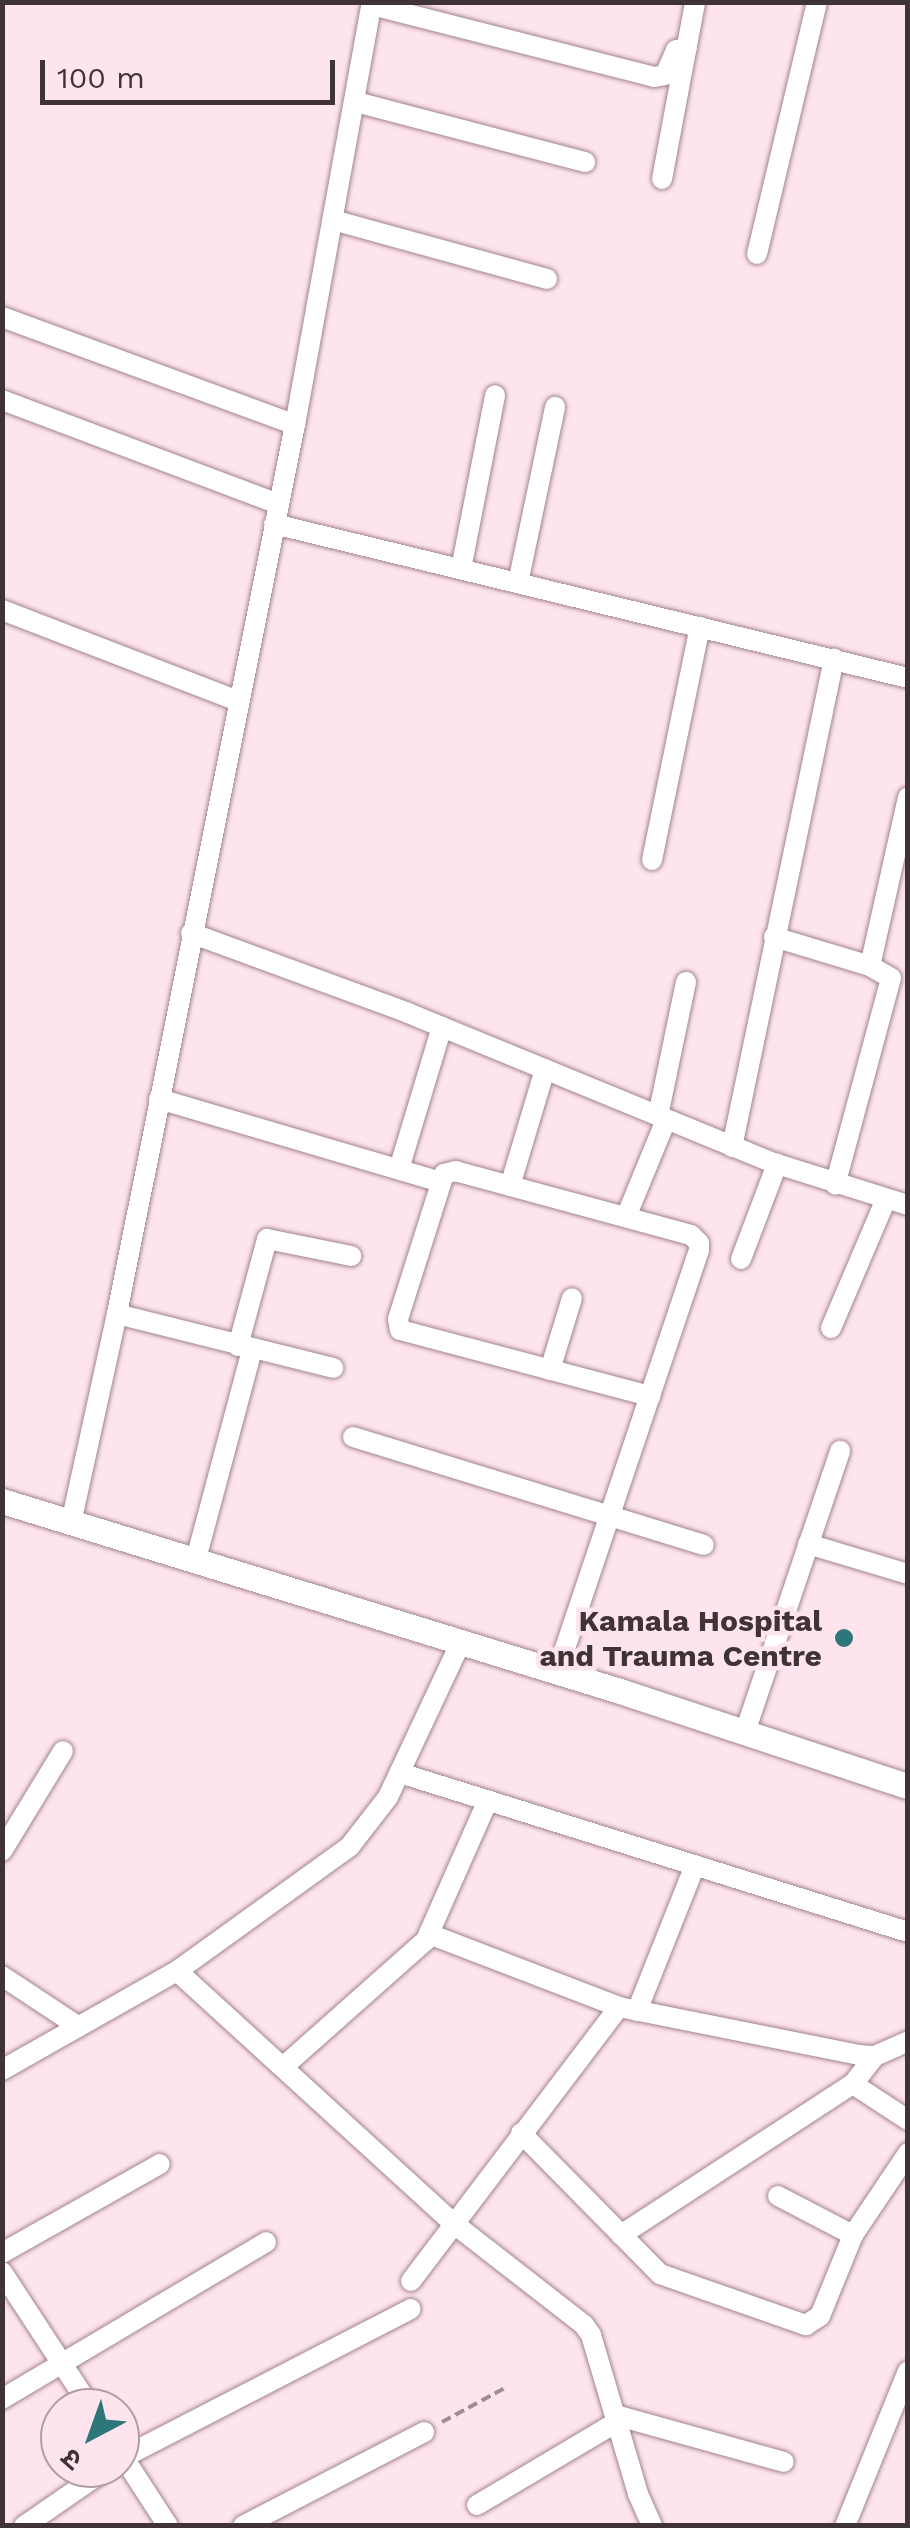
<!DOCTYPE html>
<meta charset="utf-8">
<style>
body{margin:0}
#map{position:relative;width:910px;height:2528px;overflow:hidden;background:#fee4ec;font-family:"Work Sans","Noto Sans Devanagari",sans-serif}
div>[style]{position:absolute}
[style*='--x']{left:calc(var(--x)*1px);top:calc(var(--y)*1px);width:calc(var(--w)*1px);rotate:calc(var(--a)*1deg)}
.path>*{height:4px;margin-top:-2px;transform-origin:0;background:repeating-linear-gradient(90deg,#a08d93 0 10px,transparent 0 15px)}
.roads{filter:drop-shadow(0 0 2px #a1848d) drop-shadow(0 0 2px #a1848d)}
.minor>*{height:20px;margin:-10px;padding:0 10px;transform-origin:10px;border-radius:10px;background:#fff}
.major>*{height:25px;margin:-12.5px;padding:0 12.5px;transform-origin:12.5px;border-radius:12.5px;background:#fff}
.dots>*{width:28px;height:28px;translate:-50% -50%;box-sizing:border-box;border:5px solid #fee4ec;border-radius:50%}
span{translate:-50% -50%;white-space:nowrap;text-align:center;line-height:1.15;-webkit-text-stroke:9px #fee4ec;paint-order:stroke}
.poi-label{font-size:30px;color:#3f3337;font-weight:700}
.right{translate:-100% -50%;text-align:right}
.frame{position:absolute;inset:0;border:5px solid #3f3337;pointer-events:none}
.north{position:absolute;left:40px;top:2388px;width:100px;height:100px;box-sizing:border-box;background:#fee4ec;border:2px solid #b29da4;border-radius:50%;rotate:221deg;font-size:28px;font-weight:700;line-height:40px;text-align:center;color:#3f3337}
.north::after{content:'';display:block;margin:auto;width:35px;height:45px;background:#2d777a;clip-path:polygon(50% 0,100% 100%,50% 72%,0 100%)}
.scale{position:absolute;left:40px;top:60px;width:295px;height:45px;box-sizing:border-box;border:5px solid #3f3337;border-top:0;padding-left:12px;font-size:30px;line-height:35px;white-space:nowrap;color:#3f3337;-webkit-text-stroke:8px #fee4ec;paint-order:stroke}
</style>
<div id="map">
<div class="path">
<i style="--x:442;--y:2422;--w:72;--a:-28.4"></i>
</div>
<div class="roads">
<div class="minor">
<i style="--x:372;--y:5;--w:291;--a:14.3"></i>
<i style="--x:654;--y:77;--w:11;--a:-10"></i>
<i style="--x:665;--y:75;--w:27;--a:-66"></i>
<i style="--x:676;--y:50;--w:11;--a:-10"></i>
<i style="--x:356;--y:102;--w:237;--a:14.7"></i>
<i style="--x:662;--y:179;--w:180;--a:-79.4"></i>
<i style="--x:333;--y:220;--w:222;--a:15.4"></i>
<i style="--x:757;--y:254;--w:259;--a:-76.6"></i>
<i style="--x:2;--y:317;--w:312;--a:20.2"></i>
<i style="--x:2;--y:400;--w:295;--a:20.6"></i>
<i style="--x:274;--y:524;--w:652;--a:13.65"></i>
<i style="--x:461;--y:569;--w:177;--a:-78.9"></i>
<i style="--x:518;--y:583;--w:180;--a:-78.1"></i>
<i style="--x:2;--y:610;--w:253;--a:21.1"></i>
<i style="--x:652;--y:860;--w:238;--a:-78.4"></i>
<i style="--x:191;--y:933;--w:231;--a:20.2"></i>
<i style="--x:408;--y:1013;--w:399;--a:22.3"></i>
<i style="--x:777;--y:1164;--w:137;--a:17.4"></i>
<i style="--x:774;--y:937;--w:100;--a:16.8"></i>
<i style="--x:870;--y:966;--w:24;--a:30"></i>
<i style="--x:891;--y:978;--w:214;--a:105.1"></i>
<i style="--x:870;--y:966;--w:173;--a:-77.3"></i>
<i style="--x:159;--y:1099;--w:294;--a:16.4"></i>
<i style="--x:658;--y:1116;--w:137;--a:-78.2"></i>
<i style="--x:732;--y:1147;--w:499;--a:-78.2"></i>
<i style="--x:399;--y:1169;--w:148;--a:-73.2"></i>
<i style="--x:510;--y:1186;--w:122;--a:-73.3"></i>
<i style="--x:626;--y:1217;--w:105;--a:-67.6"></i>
<i style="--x:741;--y:1259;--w:102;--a:-69.2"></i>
<i style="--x:117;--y:1314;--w:223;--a:14"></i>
<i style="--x:831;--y:1328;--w:140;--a:-66.9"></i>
<i style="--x:238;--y:1346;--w:111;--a:-74.8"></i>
<i style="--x:267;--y:1239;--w:86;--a:11.4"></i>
<i style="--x:550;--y:1370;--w:75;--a:-73"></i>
<i style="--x:353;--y:1437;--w:367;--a:17.1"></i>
<i style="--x:71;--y:1523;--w:214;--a:-77.6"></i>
<i style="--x:117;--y:1314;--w:907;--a:-78.68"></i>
<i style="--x:295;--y:425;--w:430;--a:-79.7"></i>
<i style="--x:808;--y:1544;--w:104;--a:16.7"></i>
<i style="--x:196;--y:1559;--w:216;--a:-75"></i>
<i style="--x:557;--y:1672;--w:445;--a:-71.4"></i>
<i style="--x:699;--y:1250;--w:7;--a:-90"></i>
<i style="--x:699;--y:1243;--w:11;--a:-135"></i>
<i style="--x:691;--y:1235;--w:244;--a:-164.8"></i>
<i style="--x:456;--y:1171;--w:12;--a:166"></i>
<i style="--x:444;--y:1174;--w:152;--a:107.6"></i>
<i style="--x:398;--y:1319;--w:11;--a:80"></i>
<i style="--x:400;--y:1330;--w:259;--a:14.8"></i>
<i style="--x:745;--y:1732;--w:297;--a:-71.3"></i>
<i style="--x:400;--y:1773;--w:532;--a:17.38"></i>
<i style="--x:2;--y:1851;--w:117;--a:-58.6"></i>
<i style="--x:429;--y:1934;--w:204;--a:21"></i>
<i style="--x:619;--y:2007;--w:245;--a:11.3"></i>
<i style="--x:859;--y:2055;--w:16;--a:4"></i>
<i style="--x:875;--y:2056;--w:36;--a:-24"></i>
<i style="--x:177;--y:1971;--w:374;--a:42.4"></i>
<i style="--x:453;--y:2223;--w:166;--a:37.9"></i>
<i style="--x:584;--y:2325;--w:12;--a:55"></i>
<i style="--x:591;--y:2335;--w:166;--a:73.5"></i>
<i style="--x:638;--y:2494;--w:35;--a:66"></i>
<i style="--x:2;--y:1976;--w:92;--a:33.5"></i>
<i style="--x:637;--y:2011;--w:157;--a:-68.3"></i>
<i style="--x:283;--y:2067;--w:191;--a:-41.6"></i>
<i style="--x:426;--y:1940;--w:153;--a:-66.1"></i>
<i style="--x:2;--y:2070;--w:201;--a:-29.5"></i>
<i style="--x:177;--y:1971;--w:213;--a:-35.8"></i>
<i style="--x:350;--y:1846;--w:62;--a:-52.2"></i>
<i style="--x:388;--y:1797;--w:171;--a:-64.8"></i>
<i style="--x:853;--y:2084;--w:66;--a:33.2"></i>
<i style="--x:521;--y:2133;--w:198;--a:45.4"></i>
<i style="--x:660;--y:2274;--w:155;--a:19.3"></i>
<i style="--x:806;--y:2325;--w:17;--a:-33"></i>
<i style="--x:820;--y:2316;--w:87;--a:-67.8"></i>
<i style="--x:853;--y:2235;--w:99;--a:-56.1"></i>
<i style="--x:778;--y:2196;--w:85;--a:27.5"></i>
<i style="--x:621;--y:2235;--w:277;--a:-33.1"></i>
<i style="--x:853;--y:2084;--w:36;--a:-52"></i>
<i style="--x:2;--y:2253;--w:181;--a:-29.4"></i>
<i style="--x:2;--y:2272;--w:163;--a:56.8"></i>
<i style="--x:411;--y:2281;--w:344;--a:-52.8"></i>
<i style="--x:2;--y:2399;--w:307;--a:-30.7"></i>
<i style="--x:615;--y:2415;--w:175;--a:15.5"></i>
<i style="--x:120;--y:2452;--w:88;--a:57"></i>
<i style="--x:120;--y:2459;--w:327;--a:-27.3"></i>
<i style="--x:477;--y:2505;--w:163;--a:-30.7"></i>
<i style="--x:24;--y:2526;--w:102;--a:-34.6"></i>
<i style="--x:243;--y:2526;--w:204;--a:-27.4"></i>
<i style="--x:845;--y:2526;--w:167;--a:-67.9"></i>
</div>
<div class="major">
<i style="--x:2;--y:1501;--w:647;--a:17.09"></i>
<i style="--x:620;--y:1691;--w:303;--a:18.3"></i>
</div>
</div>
<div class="dots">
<i style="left:844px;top:1638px;background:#2d777a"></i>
</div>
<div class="poi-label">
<span class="right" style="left:822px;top:1638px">Kamala Hospital<br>and Trauma Centre</span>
</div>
<div class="frame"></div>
<div class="north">उ</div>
<div class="scale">100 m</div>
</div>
